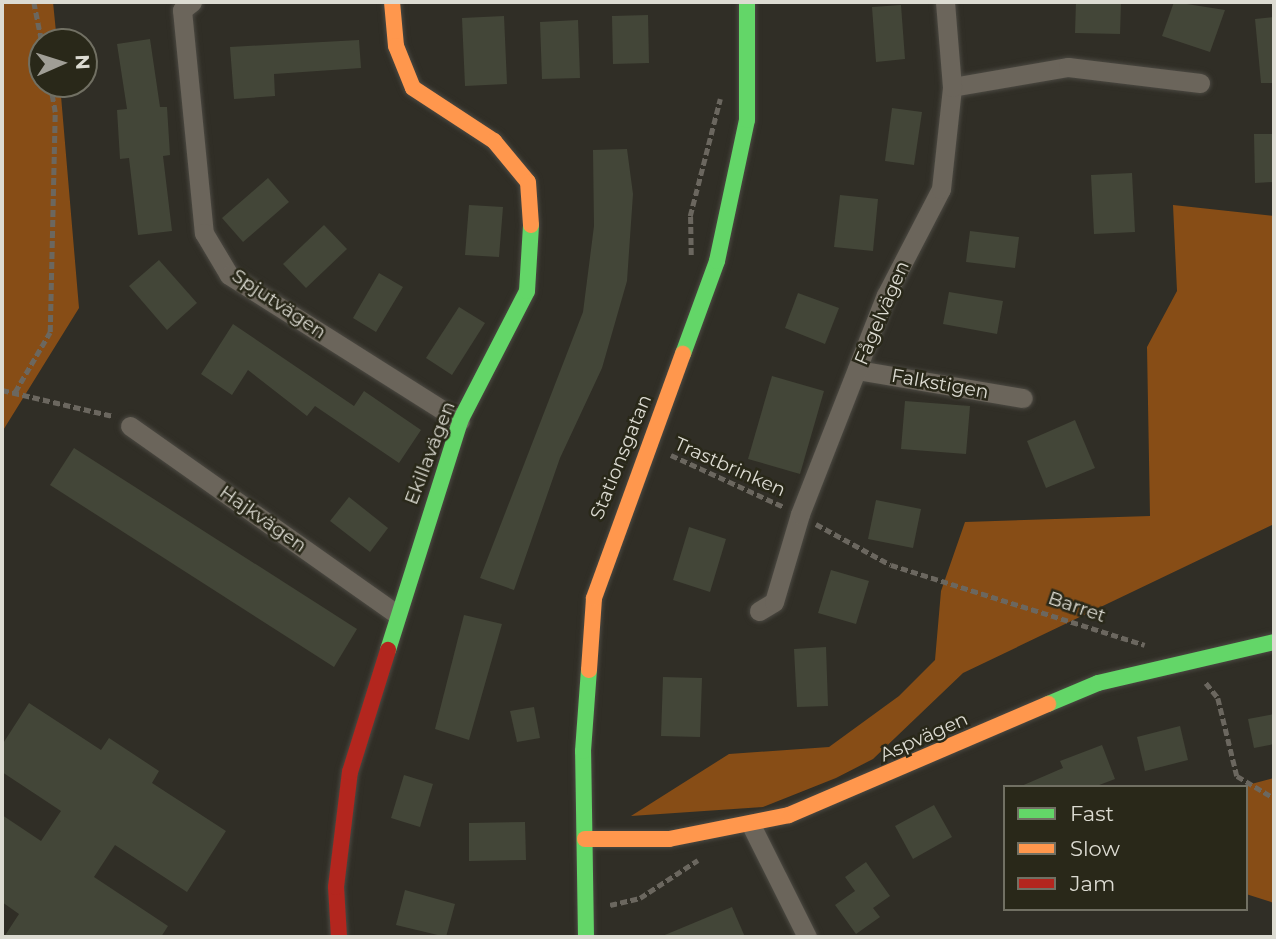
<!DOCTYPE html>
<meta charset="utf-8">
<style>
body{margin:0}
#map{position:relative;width:1276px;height:939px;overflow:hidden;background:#302e26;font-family:Montserrat,sans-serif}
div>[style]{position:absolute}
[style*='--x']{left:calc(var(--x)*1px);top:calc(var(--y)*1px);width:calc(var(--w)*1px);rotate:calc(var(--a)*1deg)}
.forest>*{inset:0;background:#874d16}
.building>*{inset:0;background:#434638}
.path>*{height:4.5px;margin-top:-2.25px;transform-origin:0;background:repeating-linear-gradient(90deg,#6b675f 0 7px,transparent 0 10.5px)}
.roads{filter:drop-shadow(0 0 2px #4b4942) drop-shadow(0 0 2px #4b4942)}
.street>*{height:19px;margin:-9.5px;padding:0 9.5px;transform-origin:9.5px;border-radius:9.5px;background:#6b655b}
.fast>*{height:16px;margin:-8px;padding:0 8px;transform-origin:8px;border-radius:8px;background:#63d668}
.slow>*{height:16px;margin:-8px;padding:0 8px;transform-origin:8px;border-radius:8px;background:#ff974d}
.jam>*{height:16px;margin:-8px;padding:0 8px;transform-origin:8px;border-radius:8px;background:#b3261e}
span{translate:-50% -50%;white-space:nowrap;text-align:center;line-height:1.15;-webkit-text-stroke:5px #292819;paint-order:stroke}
.street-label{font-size:19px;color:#dcdbd2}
.frame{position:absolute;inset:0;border:4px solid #dcdbd2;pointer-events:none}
.legend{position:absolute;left:1003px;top:785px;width:245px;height:126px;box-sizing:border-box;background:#292819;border:2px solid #717063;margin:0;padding:9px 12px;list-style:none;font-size:21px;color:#dcdbd2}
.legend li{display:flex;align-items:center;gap:14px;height:35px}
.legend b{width:35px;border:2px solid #717063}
.north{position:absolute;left:28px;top:28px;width:70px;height:70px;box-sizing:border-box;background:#292819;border:2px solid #717063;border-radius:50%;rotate:87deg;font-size:19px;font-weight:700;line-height:28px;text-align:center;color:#dcdbd2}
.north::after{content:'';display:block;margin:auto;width:24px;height:32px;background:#a09e96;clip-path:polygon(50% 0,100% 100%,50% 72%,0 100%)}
</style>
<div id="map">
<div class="forest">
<i style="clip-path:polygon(2px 2px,53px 2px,57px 42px,42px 42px,42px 84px,60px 84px,79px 308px,2px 432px)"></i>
<i style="clip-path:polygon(1173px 205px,1274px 216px,1274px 524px,963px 673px,873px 759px,836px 778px,763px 807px,631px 816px,729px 754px,829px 747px,899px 696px,935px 660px,941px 591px,965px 522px,1150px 516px,1147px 347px,1177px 291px)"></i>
<i style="clip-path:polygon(1274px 778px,1274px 903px,1246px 894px,1246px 787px,1240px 787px)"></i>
</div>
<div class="building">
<i style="clip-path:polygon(1076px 2px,1121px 3px,1120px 34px,1075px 33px)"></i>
<i style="clip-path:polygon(1174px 2px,1225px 10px,1210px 52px,1162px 36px)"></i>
<i style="clip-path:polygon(901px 5px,905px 59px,876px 62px,872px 7px)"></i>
<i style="clip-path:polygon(648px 15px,649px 63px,613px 64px,612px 16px)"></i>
<i style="clip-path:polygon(504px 16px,507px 84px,465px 86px,462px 18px)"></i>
<i style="clip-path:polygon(1274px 17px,1274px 83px,1261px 83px,1255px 19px)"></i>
<i style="clip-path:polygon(578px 20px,580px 78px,542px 79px,540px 22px)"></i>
<i style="clip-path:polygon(150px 39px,160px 107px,167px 107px,170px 155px,163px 156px,172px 231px,138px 235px,129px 158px,120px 159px,117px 110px,127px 109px,117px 44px)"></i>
<i style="clip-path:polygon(359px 40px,361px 68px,274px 74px,275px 96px,234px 99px,230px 47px)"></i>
<i style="clip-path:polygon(892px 108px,922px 112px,914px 165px,885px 161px)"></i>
<i style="clip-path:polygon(1254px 134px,1274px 134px,1274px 182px,1255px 183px)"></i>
<i style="clip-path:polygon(627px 149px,633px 194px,627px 281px,602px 368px,560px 458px,514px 590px,480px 578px,583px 312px,594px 226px,593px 150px)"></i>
<i style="clip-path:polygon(1132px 173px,1135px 232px,1094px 234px,1091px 175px)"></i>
<i style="clip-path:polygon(268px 178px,289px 202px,243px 242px,222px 218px)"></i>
<i style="clip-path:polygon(840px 195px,878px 199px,873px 251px,834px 247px)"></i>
<i style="clip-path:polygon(469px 205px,503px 207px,499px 257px,465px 255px)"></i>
<i style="clip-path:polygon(324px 225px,347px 249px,306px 288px,283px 264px)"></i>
<i style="clip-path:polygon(970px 231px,1019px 237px,1015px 268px,966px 262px)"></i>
<i style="clip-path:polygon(159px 260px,197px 303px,167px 330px,129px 286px)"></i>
<i style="clip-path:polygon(379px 273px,403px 287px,376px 332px,353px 318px)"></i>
<i style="clip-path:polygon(949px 292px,1003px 301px,997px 334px,943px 324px)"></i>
<i style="clip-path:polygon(798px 293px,839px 308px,825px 344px,785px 328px)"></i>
<i style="clip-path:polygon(459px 307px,485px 323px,452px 375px,426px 358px)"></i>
<i style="clip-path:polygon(233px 324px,354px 406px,364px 391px,421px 430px,399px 463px,315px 406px,307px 416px,248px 370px,232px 395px,201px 374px)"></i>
<i style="clip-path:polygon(772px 376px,824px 391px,800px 474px,748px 459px)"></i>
<i style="clip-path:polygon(905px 401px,970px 406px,966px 454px,901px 449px)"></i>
<i style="clip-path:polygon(1075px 420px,1095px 468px,1046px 488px,1027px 441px)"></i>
<i style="clip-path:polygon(74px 448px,357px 629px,334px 667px,50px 485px)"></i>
<i style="clip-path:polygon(349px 497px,388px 528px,370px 552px,330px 521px)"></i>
<i style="clip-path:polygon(876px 500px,921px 509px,913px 548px,868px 539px)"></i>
<i style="clip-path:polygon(689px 527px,726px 539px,710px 592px,673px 580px)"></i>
<i style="clip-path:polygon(831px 570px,869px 581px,856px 624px,818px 613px)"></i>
<i style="clip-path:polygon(464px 615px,502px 624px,469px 740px,435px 729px)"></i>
<i style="clip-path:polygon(826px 647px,828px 706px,797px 707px,794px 649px)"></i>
<i style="clip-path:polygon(663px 677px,702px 678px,700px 737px,661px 736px)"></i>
<i style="clip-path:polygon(29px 703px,101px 750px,109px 738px,159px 771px,152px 783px,226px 831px,187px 892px,115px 845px,94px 877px,168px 926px,161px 937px,4px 937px,19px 914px,2px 902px,2px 815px,41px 841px,61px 811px,2px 772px,2px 745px)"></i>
<i style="clip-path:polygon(534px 707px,540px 738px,517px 742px,510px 711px)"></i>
<i style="clip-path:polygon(1274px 714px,1274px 744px,1254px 748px,1248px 719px)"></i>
<i style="clip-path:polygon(1180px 726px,1188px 760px,1145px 771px,1137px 737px)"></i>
<i style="clip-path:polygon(1102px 745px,1115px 779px,1094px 787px,1019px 787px,1063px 768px,1060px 761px)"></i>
<i style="clip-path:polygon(404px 775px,433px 784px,420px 827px,391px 818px)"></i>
<i style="clip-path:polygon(934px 805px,952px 837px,913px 859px,895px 826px)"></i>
<i style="clip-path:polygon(525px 822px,526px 860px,469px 861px,469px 823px)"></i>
<i style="clip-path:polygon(866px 862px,890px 896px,873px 908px,880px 917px,856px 934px,835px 905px,855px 891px,845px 877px)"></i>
<i style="clip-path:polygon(405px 890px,455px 904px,446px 937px,396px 925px)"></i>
<i style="clip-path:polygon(732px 907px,745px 937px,660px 937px)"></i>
</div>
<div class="path">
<i style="--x:34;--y:2;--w:41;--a:78.7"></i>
<i style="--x:691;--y:255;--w:39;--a:-91"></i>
<i style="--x:690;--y:216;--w:121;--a:-75.6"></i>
<i style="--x:2;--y:390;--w:114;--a:13.2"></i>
<i style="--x:15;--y:392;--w:69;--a:-59.7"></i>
<i style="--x:50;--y:332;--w:220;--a:-88.7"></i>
<i style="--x:55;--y:112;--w:28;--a:-100"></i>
<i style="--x:671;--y:455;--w:124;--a:24.7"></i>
<i style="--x:816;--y:524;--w:85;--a:28.7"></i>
<i style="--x:891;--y:565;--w:266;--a:17.5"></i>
<i style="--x:1206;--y:683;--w:19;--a:51"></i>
<i style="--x:1218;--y:698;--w:80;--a:76.3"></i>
<i style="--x:1237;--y:776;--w:43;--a:30.7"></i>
<i style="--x:610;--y:905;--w:31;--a:-13"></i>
<i style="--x:640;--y:898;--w:69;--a:-33.2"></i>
</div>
<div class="roads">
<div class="street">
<i style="--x:192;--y:2;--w:13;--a:141"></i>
<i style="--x:182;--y:10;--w:224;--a:84.4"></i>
<i style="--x:204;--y:233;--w:49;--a:59.2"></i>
<i style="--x:229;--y:275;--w:273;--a:32.3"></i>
<i style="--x:952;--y:87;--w:118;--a:-9.8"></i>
<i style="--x:1068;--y:67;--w:133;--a:6.9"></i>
<i style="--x:857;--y:370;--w:168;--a:9.6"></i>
<i style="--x:130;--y:426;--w:324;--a:35.2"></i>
<i style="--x:759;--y:611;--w:17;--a:-31"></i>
<i style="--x:774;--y:602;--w:92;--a:-73.5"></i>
<i style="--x:800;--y:514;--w:235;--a:-68.6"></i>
<i style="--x:886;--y:295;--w:119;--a:-62.6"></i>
<i style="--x:941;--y:189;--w:103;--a:-83.8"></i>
<i style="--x:952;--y:87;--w:85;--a:-94.7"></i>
<i style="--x:751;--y:825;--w:125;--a:63.4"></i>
</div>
<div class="fast">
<i style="--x:683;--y:354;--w:99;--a:-69.9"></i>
<i style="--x:717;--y:261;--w:144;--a:-78"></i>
<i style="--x:747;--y:120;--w:118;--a:-90"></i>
<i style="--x:388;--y:650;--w:240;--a:-72.5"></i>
<i style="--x:460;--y:421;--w:146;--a:-62.7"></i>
<i style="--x:527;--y:291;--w:66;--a:-86.5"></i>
<i style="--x:1048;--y:704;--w:54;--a:-22.8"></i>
<i style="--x:1098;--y:683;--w:181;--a:-13.1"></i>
<i style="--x:586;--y:937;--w:186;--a:-90.9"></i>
<i style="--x:583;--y:751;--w:81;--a:-85.8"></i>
</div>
<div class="slow">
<i style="--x:392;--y:2;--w:44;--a:84.8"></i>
<i style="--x:396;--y:46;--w:45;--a:68"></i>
<i style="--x:413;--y:88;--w:97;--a:33.2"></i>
<i style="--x:494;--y:141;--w:53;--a:50.3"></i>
<i style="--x:528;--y:182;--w:43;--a:86"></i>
<i style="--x:589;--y:670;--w:72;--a:-86"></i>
<i style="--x:594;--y:598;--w:260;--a:-70"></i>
<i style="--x:585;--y:839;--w:84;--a:0"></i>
<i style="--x:669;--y:839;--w:122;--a:-11.3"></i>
<i style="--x:789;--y:815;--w:282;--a:-23.2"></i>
</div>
<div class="jam">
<i style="--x:339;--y:937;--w:50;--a:-93.4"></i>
<i style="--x:336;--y:887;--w:116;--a:-83.1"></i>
<i style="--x:350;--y:772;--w:128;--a:-72.7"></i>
</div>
</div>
<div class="street-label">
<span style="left:279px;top:304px;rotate:34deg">Spjutvägen</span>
<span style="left:882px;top:313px;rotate:-67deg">Fågelvägen</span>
<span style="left:940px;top:384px;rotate:10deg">Falkstigen</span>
<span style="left:430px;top:453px;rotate:-69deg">Ekillavägen</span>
<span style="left:621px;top:457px;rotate:-68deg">Stationsgatan</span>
<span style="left:730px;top:467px;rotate:24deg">Trastbrinken</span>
<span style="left:263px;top:519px;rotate:35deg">Hajkvägen</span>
<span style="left:1077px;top:607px;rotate:19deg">Barret</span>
<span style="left:924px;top:737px;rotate:-24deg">Aspvägen</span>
</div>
<div class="frame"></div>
<ul class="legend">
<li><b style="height:9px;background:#63d668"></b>Fast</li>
<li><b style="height:9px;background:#ff974d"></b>Slow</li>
<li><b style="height:9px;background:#b3261e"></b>Jam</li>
</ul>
<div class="north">N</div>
</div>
